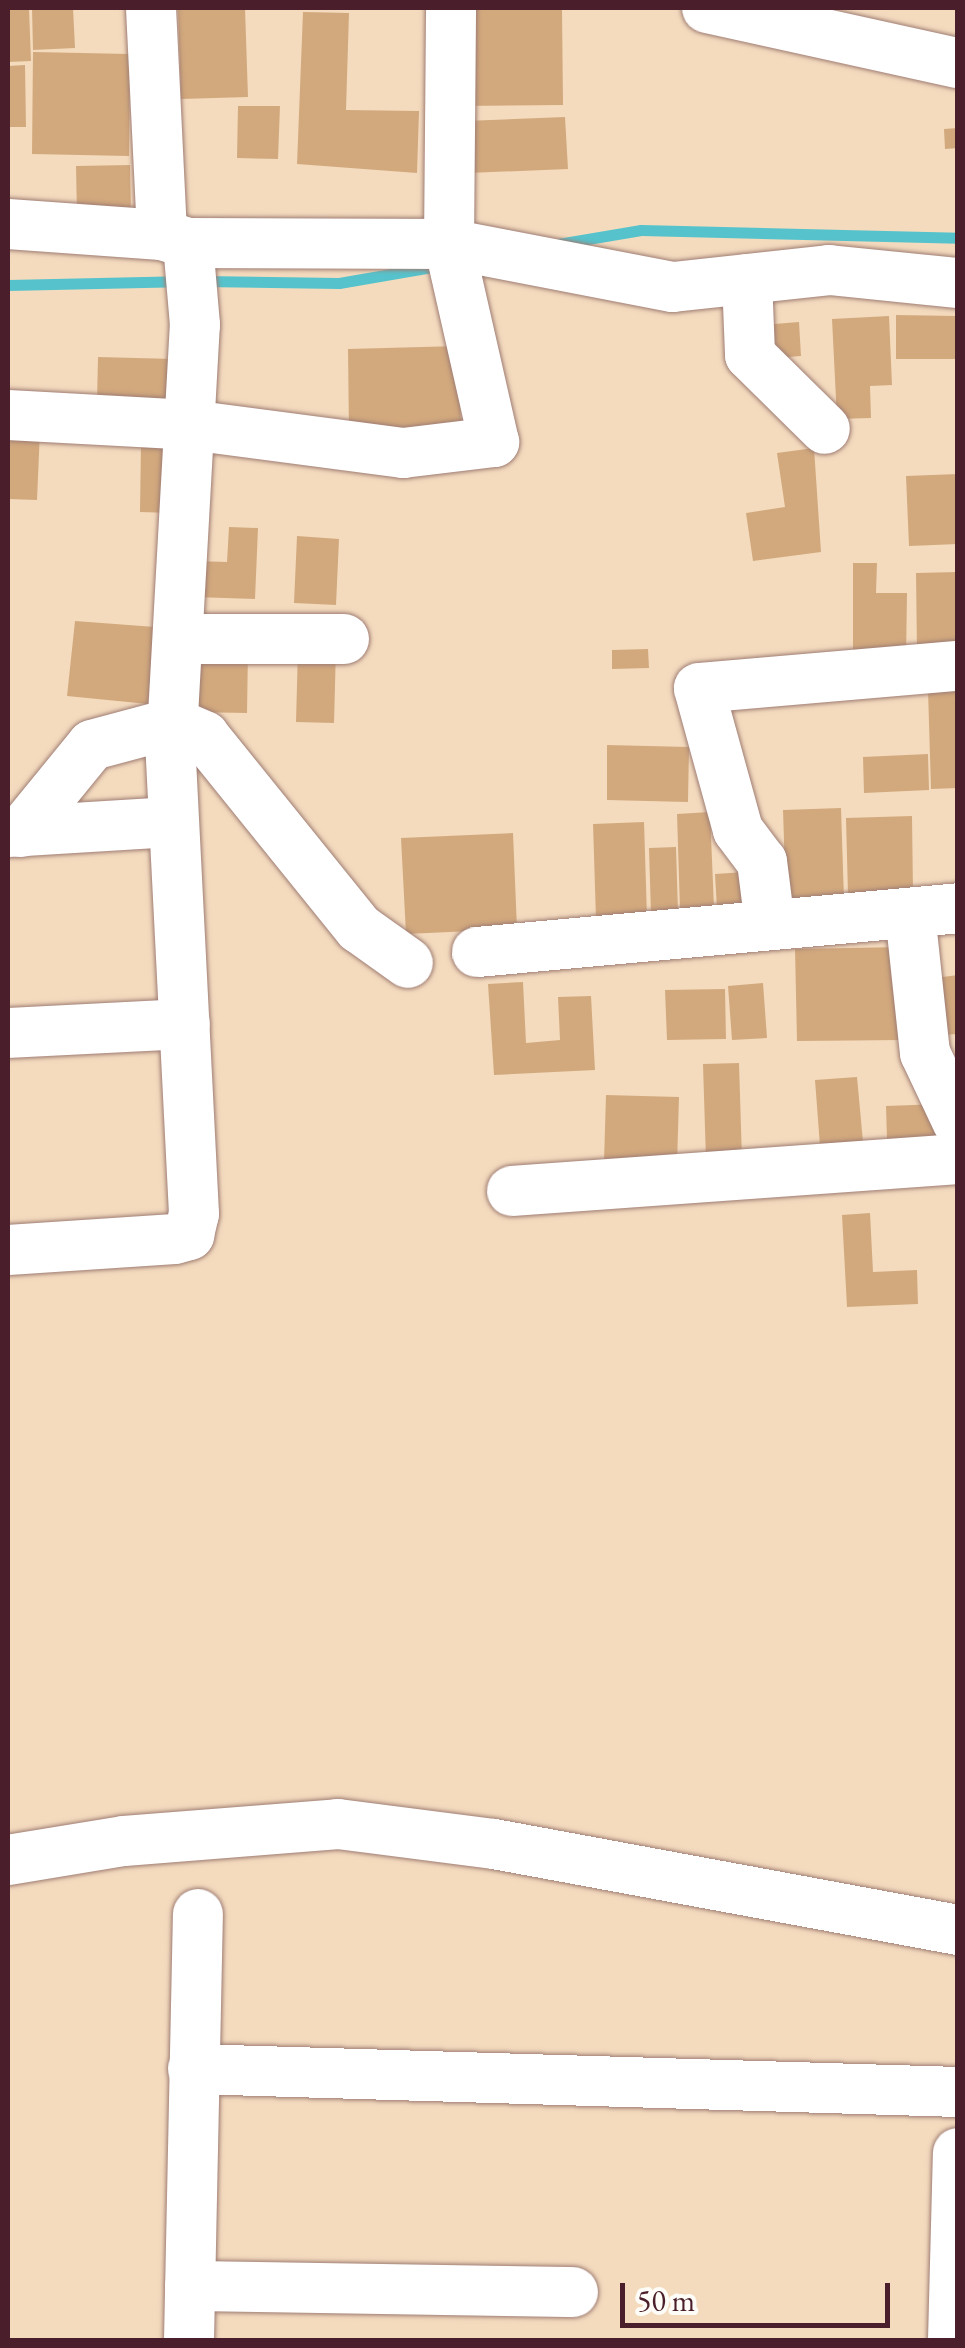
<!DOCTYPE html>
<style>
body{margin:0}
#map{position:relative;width:965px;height:2348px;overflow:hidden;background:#f4dbbe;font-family:"EB Garamond",serif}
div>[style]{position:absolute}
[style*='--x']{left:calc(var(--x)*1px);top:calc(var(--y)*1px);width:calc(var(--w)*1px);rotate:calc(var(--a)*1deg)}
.stream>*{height:11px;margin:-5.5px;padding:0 5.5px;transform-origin:5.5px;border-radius:5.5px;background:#56c3cc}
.building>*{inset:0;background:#d2a97d}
.roads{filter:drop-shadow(0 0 2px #9f7d74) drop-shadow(0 0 2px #9f7d74)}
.minor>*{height:50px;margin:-25px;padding:0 25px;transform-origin:25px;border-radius:25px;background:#fff}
span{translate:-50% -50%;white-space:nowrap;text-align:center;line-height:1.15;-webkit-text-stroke:10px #fdfcf7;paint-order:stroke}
.frame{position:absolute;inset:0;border:10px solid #4a1f2b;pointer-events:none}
.scale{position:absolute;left:620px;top:2283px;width:270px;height:45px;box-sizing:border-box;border:5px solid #4a1f2b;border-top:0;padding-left:12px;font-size:30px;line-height:35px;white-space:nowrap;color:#4a1f2b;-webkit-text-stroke:8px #fdfcf7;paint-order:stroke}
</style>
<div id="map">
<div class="stream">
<i style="--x:558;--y:244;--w:84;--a:-9.6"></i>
<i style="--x:641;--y:230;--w:317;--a:1.4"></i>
<i style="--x:201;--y:281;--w:138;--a:0.8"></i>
<i style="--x:339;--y:283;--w:94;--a:-9.8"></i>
<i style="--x:8;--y:285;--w:170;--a:-1.3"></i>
</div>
<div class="building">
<i style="clip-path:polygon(8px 8px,29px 8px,31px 61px,8px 62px)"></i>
<i style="clip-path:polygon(32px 8px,73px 8px,75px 48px,33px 50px)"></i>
<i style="clip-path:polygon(178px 8px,245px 8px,248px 97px,181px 99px)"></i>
<i style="clip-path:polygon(460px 8px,562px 8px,563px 105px,461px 106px)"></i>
<i style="clip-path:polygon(303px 12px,349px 13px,346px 110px,419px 111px,417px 173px,297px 164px)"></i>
<i style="clip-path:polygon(33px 52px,130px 54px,129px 156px,32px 154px)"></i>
<i style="clip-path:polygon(25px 65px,26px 127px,8px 127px,8px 66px)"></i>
<i style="clip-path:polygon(238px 106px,280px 106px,278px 159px,237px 158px)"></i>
<i style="clip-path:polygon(565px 117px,568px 169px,468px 173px,465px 121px)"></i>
<i style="clip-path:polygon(958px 128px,958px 148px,945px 149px,944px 129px)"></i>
<i style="clip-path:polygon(130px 165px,131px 215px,77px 216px,76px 166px)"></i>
<i style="clip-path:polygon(896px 315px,958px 316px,958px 359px,896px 359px)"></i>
<i style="clip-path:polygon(889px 316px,892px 385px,870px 386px,871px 418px,837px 419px,832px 319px)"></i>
<i style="clip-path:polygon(799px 322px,801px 356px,763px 359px,761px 325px)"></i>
<i style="clip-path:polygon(459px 346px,461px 431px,349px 434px,348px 349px)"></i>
<i style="clip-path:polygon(98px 357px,174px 359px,172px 403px,97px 402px)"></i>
<i style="clip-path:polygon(8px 428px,40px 430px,37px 500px,8px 499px)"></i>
<i style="clip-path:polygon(141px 444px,172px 445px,171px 513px,140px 512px)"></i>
<i style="clip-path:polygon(814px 448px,821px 552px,753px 561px,746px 513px,785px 507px,777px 453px)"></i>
<i style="clip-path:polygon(958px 474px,958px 544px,909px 546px,906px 476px)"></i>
<i style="clip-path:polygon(229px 527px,258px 528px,255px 599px,194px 597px,195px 561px,227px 562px)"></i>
<i style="clip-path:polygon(297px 536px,339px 539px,336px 605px,294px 603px)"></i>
<i style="clip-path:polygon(853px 563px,877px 563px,876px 593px,907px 593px,906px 660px,853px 659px)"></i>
<i style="clip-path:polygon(958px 572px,958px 651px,917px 652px,916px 573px)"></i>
<i style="clip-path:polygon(75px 621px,155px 627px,148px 704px,67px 696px)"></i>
<i style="clip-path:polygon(193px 648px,248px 649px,247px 713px,192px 712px)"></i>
<i style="clip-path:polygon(298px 648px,336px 648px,334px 723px,296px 722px)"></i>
<i style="clip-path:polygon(648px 649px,649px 668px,612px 669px,612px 650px)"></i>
<i style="clip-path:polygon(958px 689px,958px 788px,931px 789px,928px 690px)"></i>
<i style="clip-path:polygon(607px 745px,689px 747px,688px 802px,607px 800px)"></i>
<i style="clip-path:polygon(928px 754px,929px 790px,864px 793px,863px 757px)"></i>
<i style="clip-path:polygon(841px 808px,844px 900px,786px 902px,783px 810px)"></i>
<i style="clip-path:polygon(710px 812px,714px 908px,680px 909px,677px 814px)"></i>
<i style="clip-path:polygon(912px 816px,913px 893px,848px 895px,846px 818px)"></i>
<i style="clip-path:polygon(644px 822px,647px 918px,596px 919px,593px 824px)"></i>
<i style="clip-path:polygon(513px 833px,517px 929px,406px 934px,401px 838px)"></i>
<i style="clip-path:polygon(676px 847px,678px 913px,651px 914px,649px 848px)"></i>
<i style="clip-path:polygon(745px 872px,747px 907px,717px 909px,715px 874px)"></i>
<i style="clip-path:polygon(903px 947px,904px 1040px,797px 1041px,795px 949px)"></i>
<i style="clip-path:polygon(958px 975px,958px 1034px,941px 1035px,935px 978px)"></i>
<i style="clip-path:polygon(523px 982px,526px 1043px,560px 1040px,558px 997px,591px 996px,595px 1070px,494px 1075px,488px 984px)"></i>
<i style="clip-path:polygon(763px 983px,767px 1038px,732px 1040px,728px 986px)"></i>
<i style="clip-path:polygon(725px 989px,726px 1039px,667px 1040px,665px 990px)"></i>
<i style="clip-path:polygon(739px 1063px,742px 1160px,706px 1161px,703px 1064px)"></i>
<i style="clip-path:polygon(857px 1077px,863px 1142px,820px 1146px,815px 1080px)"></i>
<i style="clip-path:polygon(606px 1095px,679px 1097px,677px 1164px,604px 1162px)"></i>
<i style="clip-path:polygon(940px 1104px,941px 1138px,887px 1140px,886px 1106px)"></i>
<i style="clip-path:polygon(870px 1213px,873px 1272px,917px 1270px,918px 1304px,847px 1307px,842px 1215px)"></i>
</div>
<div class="roads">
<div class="minor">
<i style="--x:151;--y:8;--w:227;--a:87.2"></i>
<i style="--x:162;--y:235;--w:27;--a:17"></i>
<i style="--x:188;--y:243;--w:261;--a:0.2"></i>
<i style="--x:449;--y:244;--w:228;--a:10.9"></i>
<i style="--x:673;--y:287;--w:157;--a:-6.2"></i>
<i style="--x:829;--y:270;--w:130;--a:5.8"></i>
<i style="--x:707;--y:8;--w:257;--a:12.4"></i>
<i style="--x:8;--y:224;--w:154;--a:4.1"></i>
<i style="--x:747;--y:279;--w:76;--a:87.7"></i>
<i style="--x:750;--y:355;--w:105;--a:44.6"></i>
<i style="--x:8;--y:415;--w:182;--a:3.1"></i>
<i style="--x:190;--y:425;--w:215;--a:7.5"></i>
<i style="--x:403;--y:453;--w:92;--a:-6.9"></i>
<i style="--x:494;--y:442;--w:203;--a:-102.8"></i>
<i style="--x:449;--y:244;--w:236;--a:-89.5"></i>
<i style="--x:179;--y:639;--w:165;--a:0"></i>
<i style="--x:8;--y:832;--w:164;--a:-3.5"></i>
<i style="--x:21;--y:832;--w:112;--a:-50.8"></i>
<i style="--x:92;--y:745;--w:85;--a:-15"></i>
<i style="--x:174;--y:723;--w:33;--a:23"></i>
<i style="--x:204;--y:736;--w:247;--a:51.1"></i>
<i style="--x:359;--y:928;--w:60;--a:35.5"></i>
<i style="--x:910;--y:913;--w:141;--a:83.9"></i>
<i style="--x:925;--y:1053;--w:77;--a:64.8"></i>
<i style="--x:770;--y:925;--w:64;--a:-97.2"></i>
<i style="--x:762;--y:862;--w:40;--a:-127"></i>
<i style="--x:738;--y:830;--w:147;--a:-105.4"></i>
<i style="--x:699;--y:688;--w:260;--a:-4.9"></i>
<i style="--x:477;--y:952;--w:483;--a:-5.2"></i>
<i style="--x:8;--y:1033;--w:177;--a:-2.9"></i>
<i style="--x:512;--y:1191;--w:447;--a:-4.1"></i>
<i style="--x:8;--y:1250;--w:167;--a:-3.8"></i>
<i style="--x:175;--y:1239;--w:15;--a:-16"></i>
<i style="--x:189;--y:1235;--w:22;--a:-77"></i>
<i style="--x:194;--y:1214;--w:463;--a:-92.9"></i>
<i style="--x:171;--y:752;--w:428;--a:-86.8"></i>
<i style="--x:195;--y:325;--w:82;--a:-94.9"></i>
<i style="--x:8;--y:1860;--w:118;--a:-9.3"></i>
<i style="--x:124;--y:1841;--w:215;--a:-4.5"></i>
<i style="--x:338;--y:1824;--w:157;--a:7.3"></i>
<i style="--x:494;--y:1844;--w:472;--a:10.5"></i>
<i style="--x:193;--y:2069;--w:765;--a:1.72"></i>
<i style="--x:190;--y:2286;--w:383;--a:0.9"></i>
<i style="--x:189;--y:2340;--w:426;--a:-88.8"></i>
<i style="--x:953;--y:2340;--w:187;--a:-88.5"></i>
</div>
</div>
<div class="frame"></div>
<div class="scale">50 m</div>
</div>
